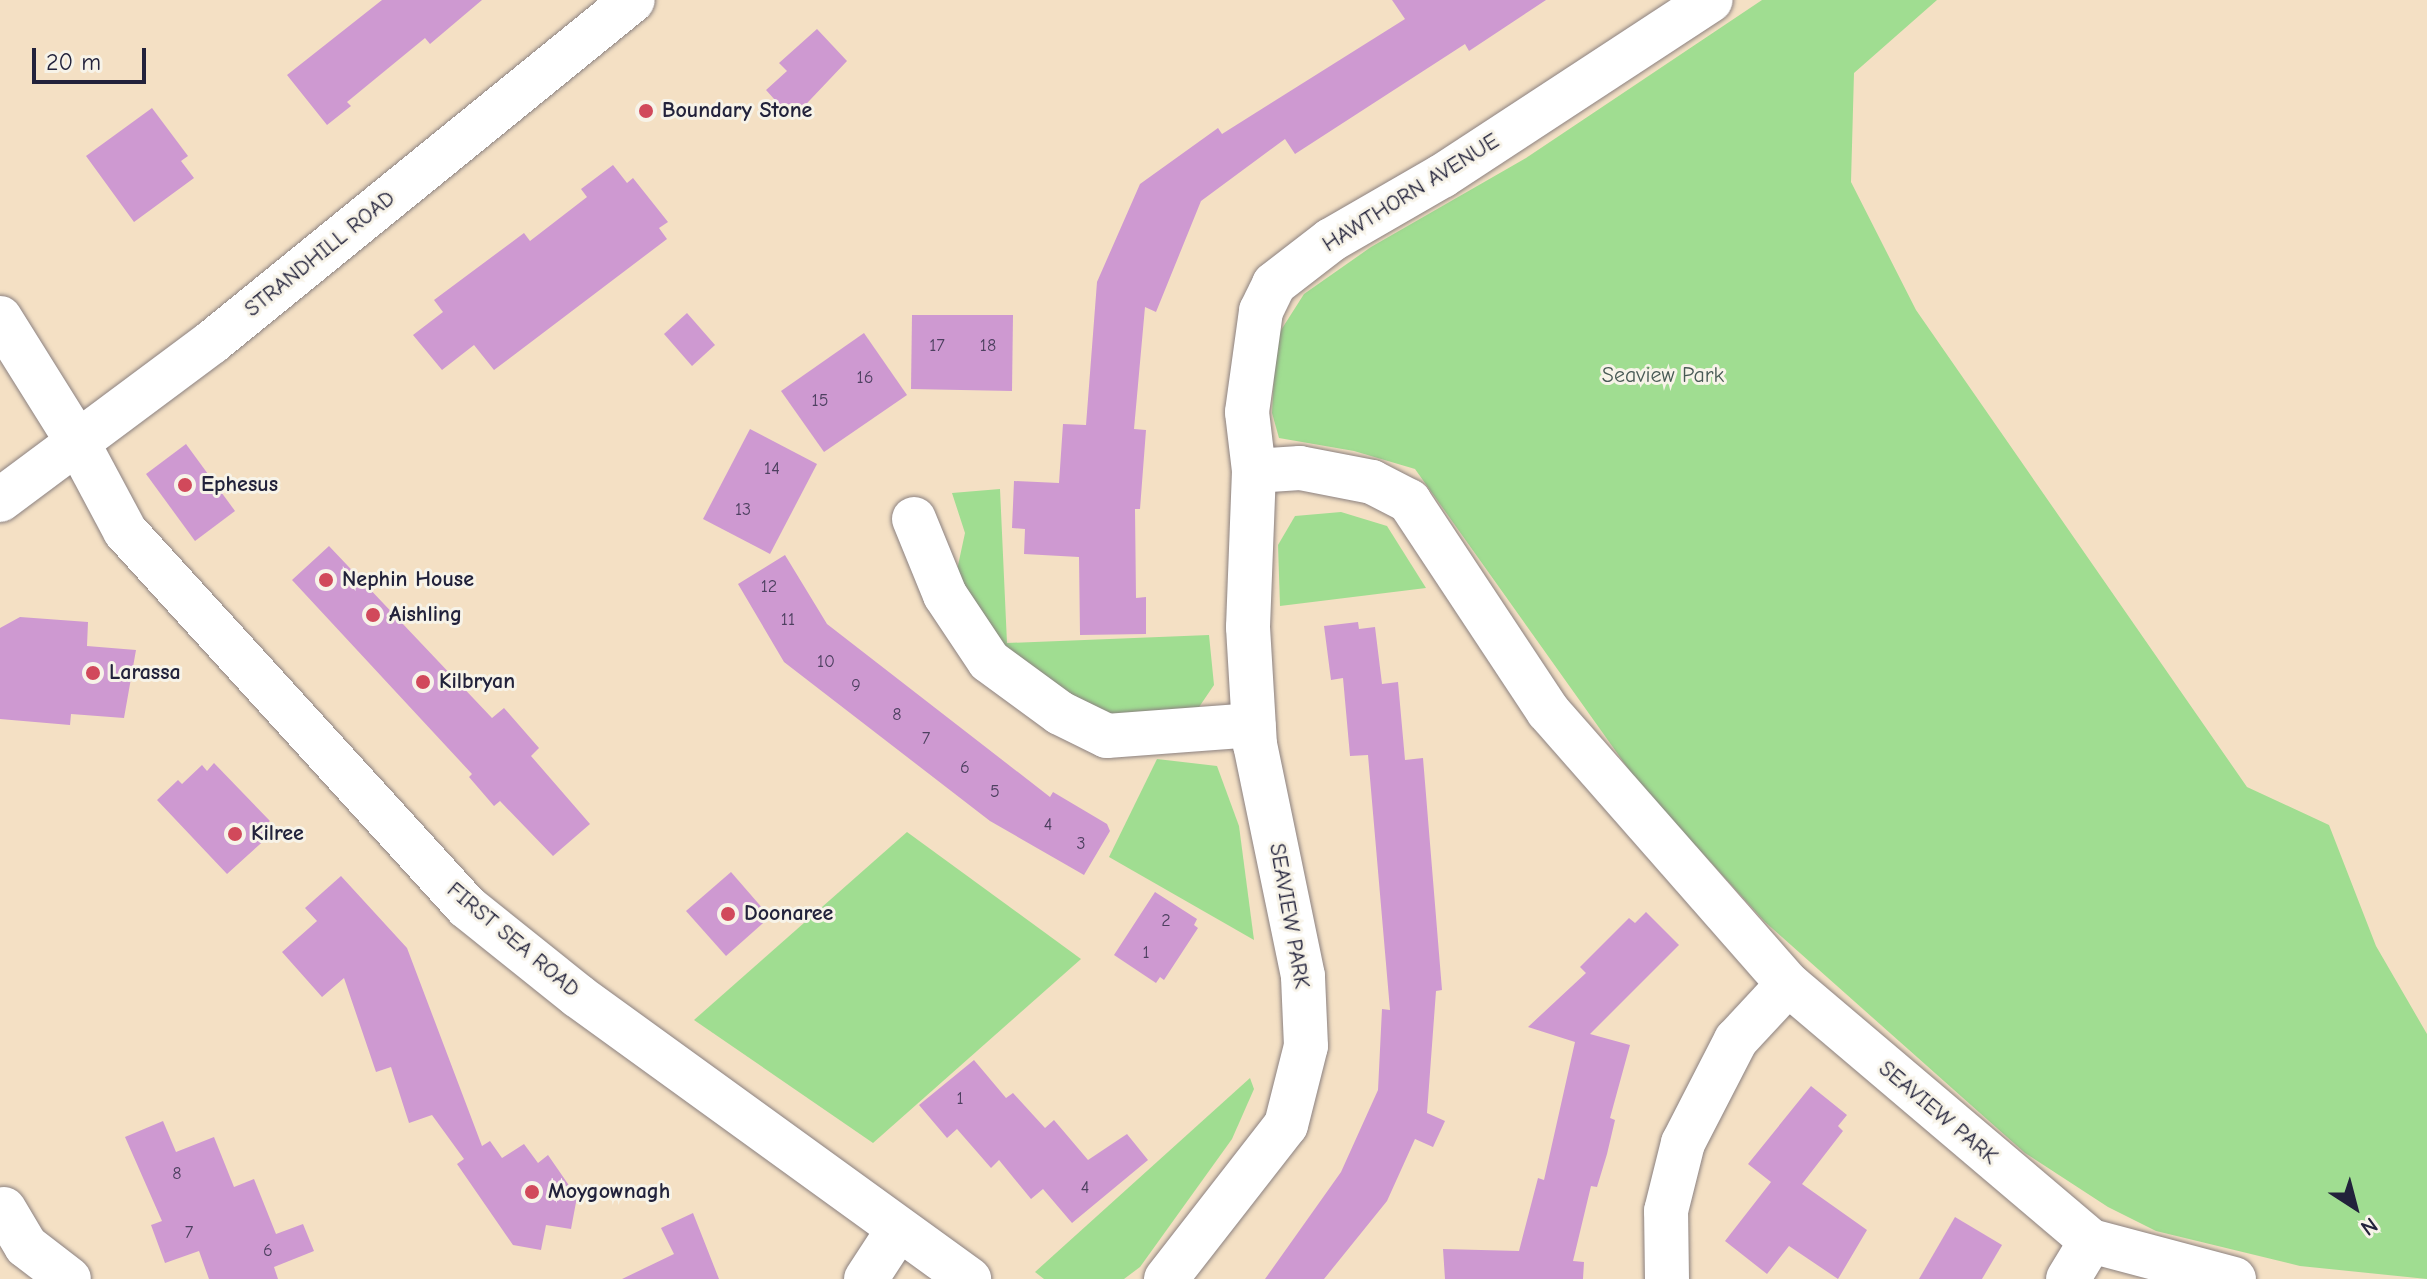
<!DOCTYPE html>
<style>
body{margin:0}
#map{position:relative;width:2427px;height:1279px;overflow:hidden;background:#f4e0c4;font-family:"Comic Neue",sans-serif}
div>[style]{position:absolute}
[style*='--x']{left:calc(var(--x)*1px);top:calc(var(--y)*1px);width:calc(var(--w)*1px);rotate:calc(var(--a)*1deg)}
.green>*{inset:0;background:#a0dd91}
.building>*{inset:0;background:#ce99d1}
.roads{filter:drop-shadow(0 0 2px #8b8180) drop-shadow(0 0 2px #8b8180)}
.minor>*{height:44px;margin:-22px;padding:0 22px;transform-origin:22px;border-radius:22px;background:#fff}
.major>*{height:44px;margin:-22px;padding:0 22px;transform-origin:22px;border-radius:22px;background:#fff}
.dots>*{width:22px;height:22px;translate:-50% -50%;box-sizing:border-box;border:4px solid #f7f3e8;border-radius:50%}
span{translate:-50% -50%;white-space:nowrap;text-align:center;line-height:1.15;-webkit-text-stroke:6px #f7f3e8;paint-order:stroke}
.number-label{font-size:18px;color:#4d4060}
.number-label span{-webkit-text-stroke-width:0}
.poi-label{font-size:22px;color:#22223b;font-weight:700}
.left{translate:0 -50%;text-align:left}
.street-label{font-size:22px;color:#22223b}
.park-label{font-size:22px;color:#485a55}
.north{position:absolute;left:2315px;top:1167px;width:80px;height:80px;-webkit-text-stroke:6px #f7f3e8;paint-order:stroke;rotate:144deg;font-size:22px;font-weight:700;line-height:32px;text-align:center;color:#22223b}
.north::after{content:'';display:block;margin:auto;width:28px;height:36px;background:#22223b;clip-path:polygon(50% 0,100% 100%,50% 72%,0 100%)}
.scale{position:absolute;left:32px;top:48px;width:114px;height:36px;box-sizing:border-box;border:4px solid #22223b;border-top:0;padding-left:10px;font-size:24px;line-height:28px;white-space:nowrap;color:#22223b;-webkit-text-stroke:6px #f7f3e8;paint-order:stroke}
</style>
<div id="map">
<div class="green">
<i style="clip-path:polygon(1762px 0,1937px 0,1854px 73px,1851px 182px,1916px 310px,2247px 787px,2329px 825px,2376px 946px,2427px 1034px,2427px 1279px,2300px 1266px,2156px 1231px,2108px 1207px,2025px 1153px,1765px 922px,1637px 781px,1415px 469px,1354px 451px,1279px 438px,1272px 413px,1276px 338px,1304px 294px,1371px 247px,1526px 158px)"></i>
<i style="clip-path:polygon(1000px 489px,1007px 643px,1209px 635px,1214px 685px,1195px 713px,1114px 718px,1066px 700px,1004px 654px,970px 605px,957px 570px,965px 533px,952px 493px)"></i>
<i style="clip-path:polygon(1341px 512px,1387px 526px,1426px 588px,1280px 606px,1278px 545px,1295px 516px)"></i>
<i style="clip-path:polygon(1157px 759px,1217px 766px,1239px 826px,1254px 940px,1109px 857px)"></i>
<i style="clip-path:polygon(907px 832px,1081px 959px,873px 1143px,694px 1020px)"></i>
<i style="clip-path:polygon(1250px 1078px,1254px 1089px,1232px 1139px,1140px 1267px,1124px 1279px,1044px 1279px,1035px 1272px)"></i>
</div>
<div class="building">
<i style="clip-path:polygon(382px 0,482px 0,430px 44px,425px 38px,347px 102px,351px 106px,327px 125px,287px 75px)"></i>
<i style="clip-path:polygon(1392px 0,1546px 0,1469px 51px,1465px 44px,1295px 154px,1285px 139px,1201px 201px,1156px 312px,1145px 307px,1134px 429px,1146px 430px,1140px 509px,1135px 509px,1136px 598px,1146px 597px,1146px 634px,1080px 635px,1079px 557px,1024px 554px,1025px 529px,1012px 528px,1014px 481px,1059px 483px,1063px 424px,1086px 425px,1097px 282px,1140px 184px,1218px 128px,1222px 134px,1405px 19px)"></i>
<i style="clip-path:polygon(817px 29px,847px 61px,792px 119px,766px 90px,787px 71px,779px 63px)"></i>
<i style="clip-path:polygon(152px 108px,188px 156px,181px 161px,194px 178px,134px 222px,86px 156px)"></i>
<i style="clip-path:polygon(613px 165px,627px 183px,633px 178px,668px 222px,659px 228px,667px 239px,494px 370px,474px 345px,442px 370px,413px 335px,443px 312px,434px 300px,524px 233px,530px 241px,587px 197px,581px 189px)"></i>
<i style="clip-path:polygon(687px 313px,715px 345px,692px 366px,664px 334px)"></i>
<i style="clip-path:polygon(912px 315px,1013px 315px,1012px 391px,911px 389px)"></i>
<i style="clip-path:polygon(864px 333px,907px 395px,824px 452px,781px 391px)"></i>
<i style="clip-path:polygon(750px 429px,817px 464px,770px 554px,703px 519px)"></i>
<i style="clip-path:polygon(186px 444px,235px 511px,195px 541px,146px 474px)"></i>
<i style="clip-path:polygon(329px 546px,492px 718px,504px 708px,539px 748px,531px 756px,590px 824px,553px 856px,500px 801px,494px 806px,469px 777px,472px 774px,292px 580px)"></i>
<i style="clip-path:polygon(785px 555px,827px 624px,1050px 797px,1053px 792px,1107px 824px,1110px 831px,1084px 875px,990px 821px,784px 662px,738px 584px)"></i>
<i style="clip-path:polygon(20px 617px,88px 622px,87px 646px,136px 650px,124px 718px,71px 714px,70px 725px,0 719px,0 628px)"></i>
<i style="clip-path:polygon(1358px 622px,1359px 629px,1375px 627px,1382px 684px,1398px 682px,1405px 760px,1423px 758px,1442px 990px,1436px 991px,1427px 1113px,1445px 1121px,1433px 1147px,1415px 1139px,1387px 1201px,1324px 1279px,1265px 1279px,1341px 1172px,1378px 1090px,1382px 1009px,1390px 1010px,1368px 755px,1350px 756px,1343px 678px,1331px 680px,1324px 626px)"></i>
<i style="clip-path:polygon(214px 763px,270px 821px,262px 828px,269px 836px,227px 874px,157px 800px,178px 780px,182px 784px,202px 765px,207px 771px)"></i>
<i style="clip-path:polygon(731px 872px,770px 917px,726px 956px,686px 911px)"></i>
<i style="clip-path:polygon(341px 876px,407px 948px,482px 1146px,490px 1141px,502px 1158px,524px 1144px,538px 1163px,548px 1155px,577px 1197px,571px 1229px,546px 1225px,541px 1250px,513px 1245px,457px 1164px,464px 1159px,432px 1115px,409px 1123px,391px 1067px,376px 1072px,344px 978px,322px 997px,282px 952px,317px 921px,305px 908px)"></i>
<i style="clip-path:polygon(1155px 892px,1197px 919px,1194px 925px,1198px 928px,1164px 980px,1160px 977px,1156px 983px,1114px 955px)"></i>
<i style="clip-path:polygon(1646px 912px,1679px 945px,1590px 1034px,1630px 1045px,1610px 1118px,1615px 1120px,1607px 1154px,1597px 1187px,1591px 1186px,1573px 1261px,1584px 1262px,1583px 1279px,1445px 1279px,1443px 1249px,1519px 1251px,1538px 1178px,1544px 1180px,1575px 1042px,1528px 1027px,1586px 973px,1580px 967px,1629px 918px,1635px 923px)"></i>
<i style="clip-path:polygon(974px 1060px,1006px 1098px,1013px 1093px,1045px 1128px,1054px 1120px,1088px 1160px,1127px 1134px,1148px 1160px,1072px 1223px,1043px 1189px,1031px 1199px,999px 1160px,991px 1168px,957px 1129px,947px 1138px,919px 1105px)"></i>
<i style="clip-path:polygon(1811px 1086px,1847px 1115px,1838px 1126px,1843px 1131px,1802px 1184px,1867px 1230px,1838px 1279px,1789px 1246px,1767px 1274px,1725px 1241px,1771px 1182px,1748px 1164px)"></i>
<i style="clip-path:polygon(163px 1121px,176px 1152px,214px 1137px,234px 1187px,254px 1179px,276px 1234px,303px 1224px,314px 1251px,274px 1267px,278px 1279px,209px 1279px,199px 1251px,165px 1263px,151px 1225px,162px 1221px,125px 1137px)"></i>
<i style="clip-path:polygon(693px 1213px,719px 1279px,622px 1279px,674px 1254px,661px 1228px)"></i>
<i style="clip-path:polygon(1955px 1217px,2002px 1245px,1982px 1279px,1919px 1279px)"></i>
</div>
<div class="roads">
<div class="minor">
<i style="--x:78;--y:443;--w:100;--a:61.9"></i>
<i style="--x:125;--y:531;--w:508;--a:47.71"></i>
<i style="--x:467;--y:907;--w:142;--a:38.7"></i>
<i style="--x:578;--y:996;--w:483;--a:35.9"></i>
<i style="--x:1254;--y:471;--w:46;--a:-3.7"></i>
<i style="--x:1300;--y:468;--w:73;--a:11"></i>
<i style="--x:1372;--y:482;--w:42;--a:27.2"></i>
<i style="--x:1409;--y:501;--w:252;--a:56.5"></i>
<i style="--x:1548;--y:711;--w:363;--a:48.7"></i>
<i style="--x:1788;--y:984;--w:397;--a:40.3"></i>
<i style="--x:2091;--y:1241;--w:148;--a:14.9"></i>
<i style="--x:914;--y:519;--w:82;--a:67.8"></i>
<i style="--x:945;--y:595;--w:79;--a:56.3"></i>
<i style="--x:989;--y:661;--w:88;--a:36.2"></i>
<i style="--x:1060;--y:713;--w:52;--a:26.1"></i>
<i style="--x:1107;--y:736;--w:147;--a:-4.3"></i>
<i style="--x:4;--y:1209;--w:43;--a:59.3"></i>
<i style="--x:26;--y:1246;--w:54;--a:37.5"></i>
<i style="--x:866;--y:1279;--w:59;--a:-56.9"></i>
<i style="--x:1166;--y:1279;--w:195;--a:-52.1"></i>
<i style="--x:1286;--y:1125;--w:81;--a:-75.8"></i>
<i style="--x:1306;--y:1046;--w:70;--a:-92.5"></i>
<i style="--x:1303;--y:976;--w:236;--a:-101.7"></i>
<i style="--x:1255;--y:745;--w:118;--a:-93.4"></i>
<i style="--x:1248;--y:627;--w:156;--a:-87.8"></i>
<i style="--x:1254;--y:471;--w:59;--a:-96.8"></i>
<i style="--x:1247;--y:412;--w:102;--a:-82.1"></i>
<i style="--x:1261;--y:311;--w:30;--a:-64"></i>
<i style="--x:1274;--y:284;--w:72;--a:-37.7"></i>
<i style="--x:1331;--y:240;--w:128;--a:-30"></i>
<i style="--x:1442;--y:176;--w:321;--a:-33.2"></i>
<i style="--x:1667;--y:1279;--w:68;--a:-90.8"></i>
<i style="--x:1666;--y:1211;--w:70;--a:-76"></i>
<i style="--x:1683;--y:1143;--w:116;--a:-62.8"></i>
<i style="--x:1736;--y:1040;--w:76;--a:-47.1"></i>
<i style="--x:2068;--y:1279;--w:44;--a:-58.8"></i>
</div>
<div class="major">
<i style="--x:0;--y:318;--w:147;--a:58"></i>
<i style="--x:0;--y:500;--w:264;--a:-36.7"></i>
<i style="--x:212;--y:342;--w:542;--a:-39.09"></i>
</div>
</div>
<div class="dots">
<i style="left:646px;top:111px;background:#d1495b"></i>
<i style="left:185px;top:485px;background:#d1495b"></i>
<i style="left:326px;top:580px;background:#d1495b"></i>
<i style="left:373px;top:615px;background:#d1495b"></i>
<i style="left:93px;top:673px;background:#d1495b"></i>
<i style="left:423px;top:682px;background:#d1495b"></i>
<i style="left:235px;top:834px;background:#d1495b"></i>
<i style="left:728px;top:914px;background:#d1495b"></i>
<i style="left:532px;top:1192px;background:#d1495b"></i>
</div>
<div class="number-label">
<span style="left:937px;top:346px">17</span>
<span style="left:988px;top:346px">18</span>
<span style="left:865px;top:378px">16</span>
<span style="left:820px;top:401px">15</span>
<span style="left:772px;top:469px">14</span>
<span style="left:743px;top:510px">13</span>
<span style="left:769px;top:587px">12</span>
<span style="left:788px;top:620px">11</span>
<span style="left:826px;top:662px">10</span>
<span style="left:856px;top:686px">9</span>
<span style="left:897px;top:715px">8</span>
<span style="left:926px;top:739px">7</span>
<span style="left:965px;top:768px">6</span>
<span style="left:995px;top:792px">5</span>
<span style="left:1048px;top:825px">4</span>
<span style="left:1081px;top:844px">3</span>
<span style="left:1166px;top:921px">2</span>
<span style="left:1146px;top:953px">1</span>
<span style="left:960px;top:1099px">1</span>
<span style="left:177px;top:1174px">8</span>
<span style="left:1085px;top:1188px">4</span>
<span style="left:189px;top:1233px">7</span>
<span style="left:268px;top:1251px">6</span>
</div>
<div class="poi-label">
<span class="left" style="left:662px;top:111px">Boundary Stone</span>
<span class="left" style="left:201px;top:485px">Ephesus</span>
<span class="left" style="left:342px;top:580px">Nephin House</span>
<span class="left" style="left:389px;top:615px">Aishling</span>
<span class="left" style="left:109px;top:673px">Larassa</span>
<span class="left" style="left:439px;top:682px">Kilbryan</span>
<span class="left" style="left:251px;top:834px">Kilree</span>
<span class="left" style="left:744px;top:914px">Doonaree</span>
<span class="left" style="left:548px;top:1192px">Moygownagh</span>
</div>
<div class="street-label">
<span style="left:1411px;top:193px;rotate:-32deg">HAWTHORN AVENUE</span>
<span style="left:320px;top:254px;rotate:-39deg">STRANDHILL ROAD</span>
<span style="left:1289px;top:916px;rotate:80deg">SEAVIEW PARK</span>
<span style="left:513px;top:940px;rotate:40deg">FIRST SEA ROAD</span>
<span style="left:1938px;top:1113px;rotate:40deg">SEAVIEW PARK</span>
</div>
<div class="park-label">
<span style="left:1663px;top:376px">Seaview Park</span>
</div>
<div class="north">N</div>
<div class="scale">20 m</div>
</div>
